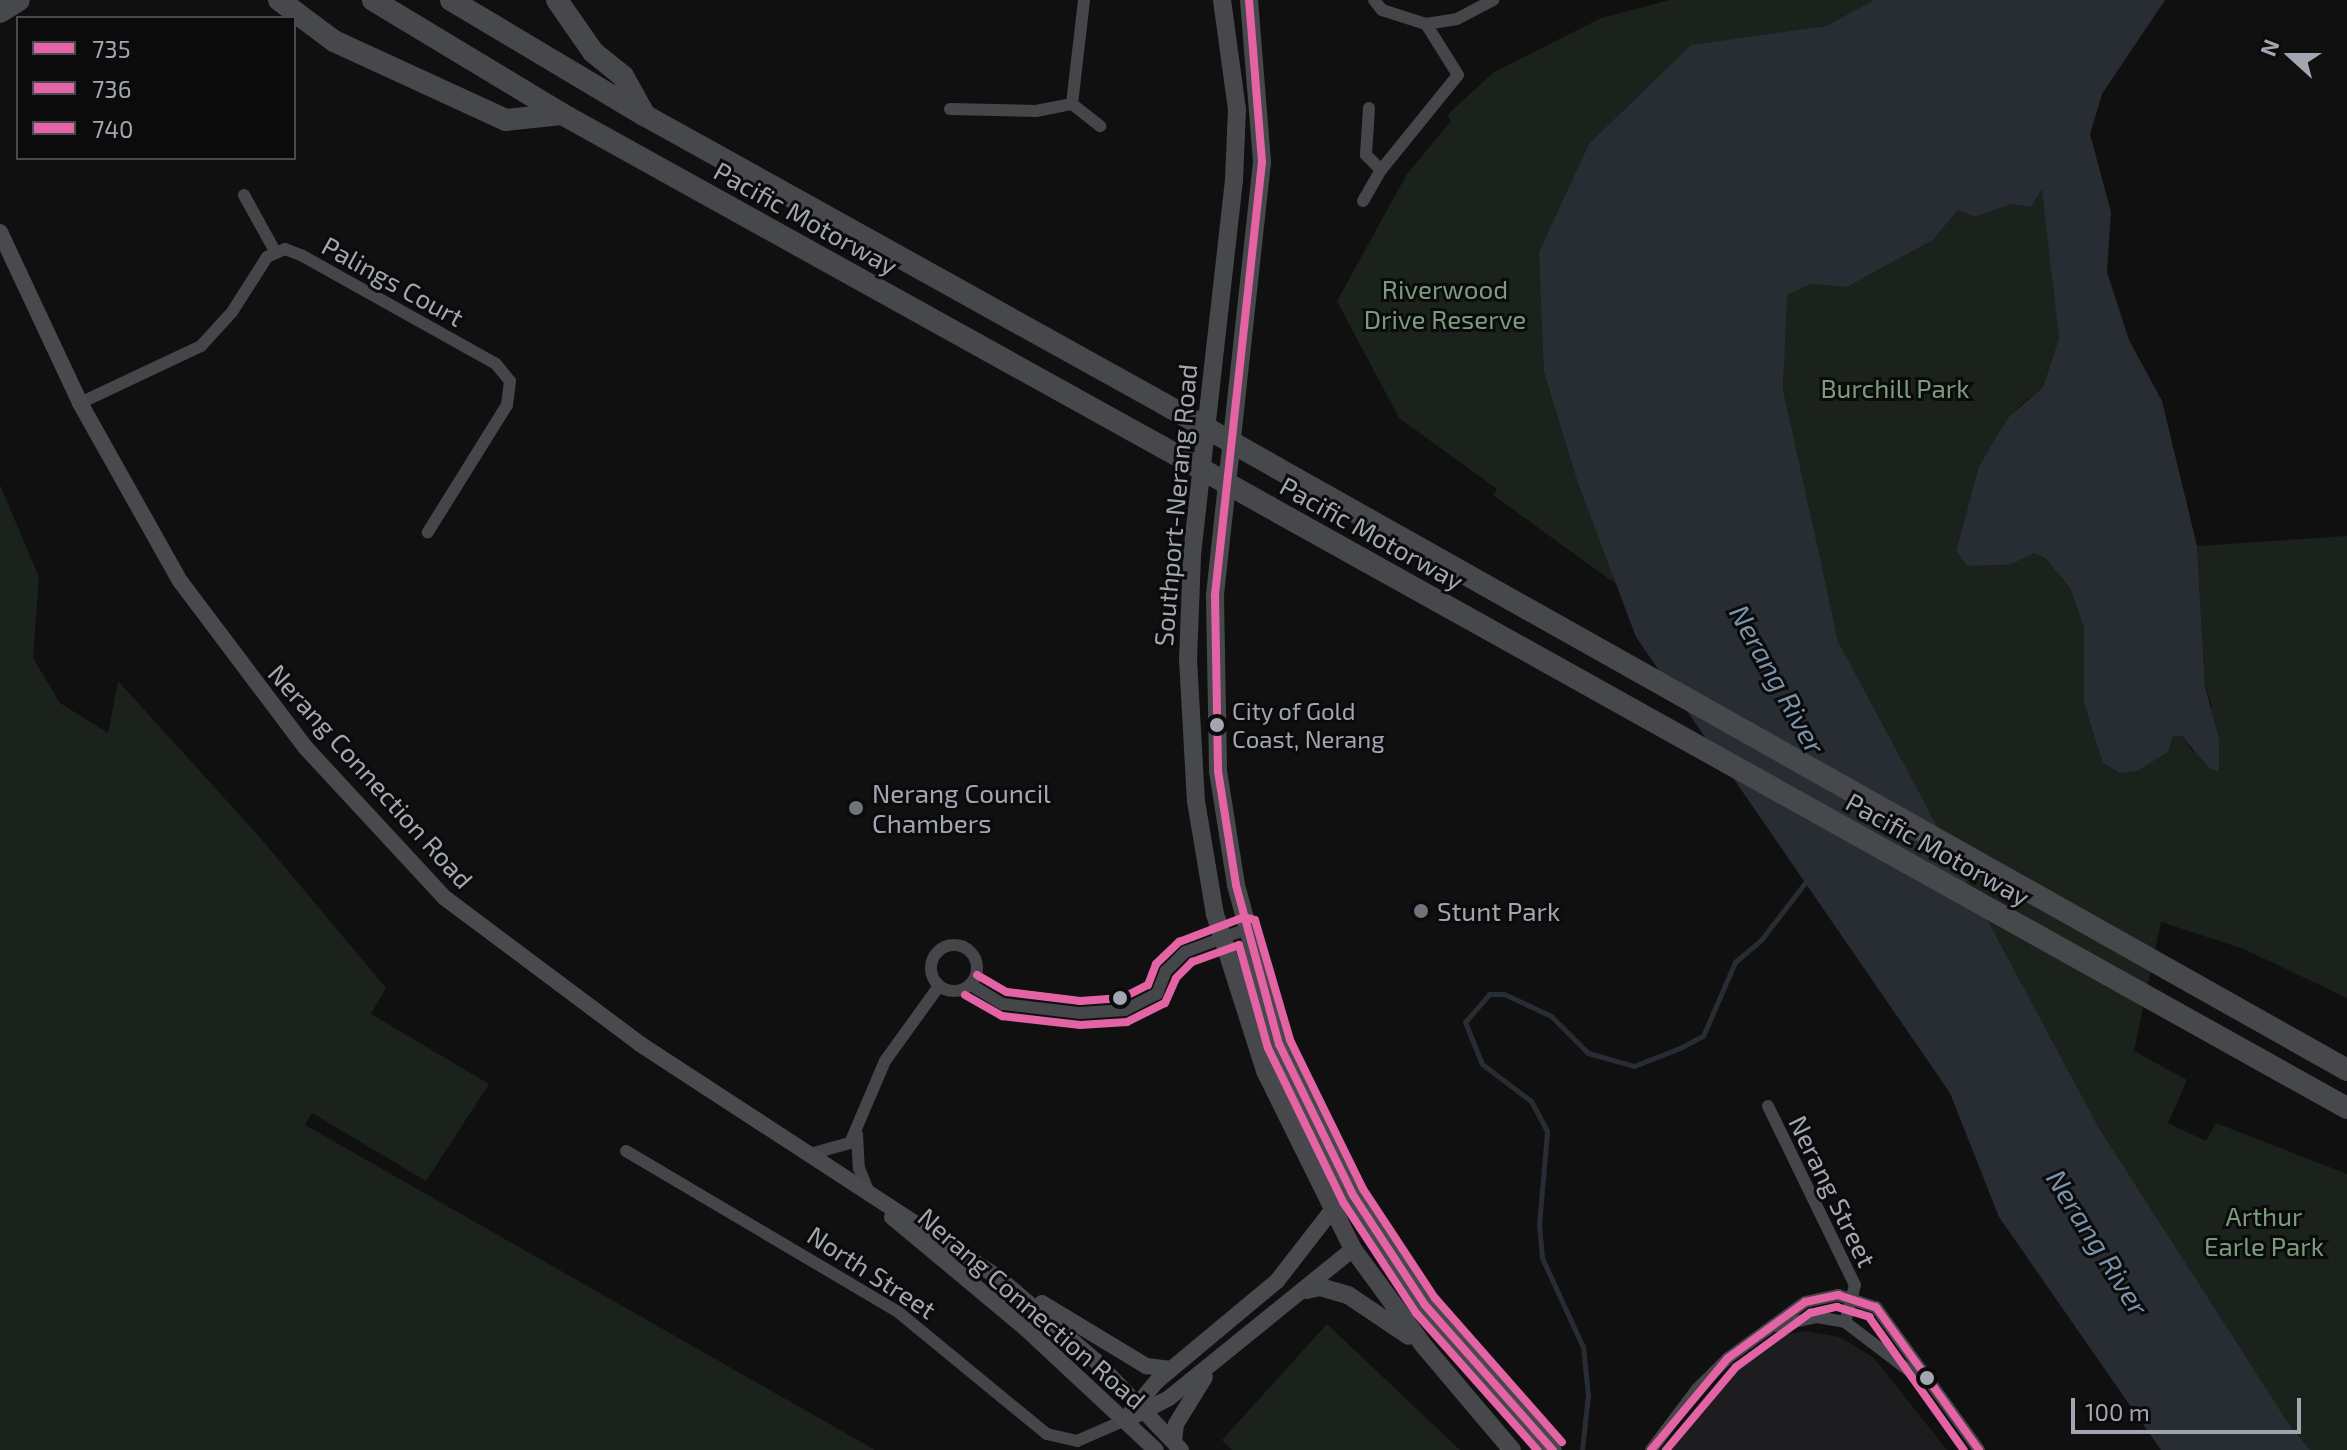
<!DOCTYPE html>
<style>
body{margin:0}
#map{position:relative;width:2347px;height:1450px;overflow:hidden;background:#101011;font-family:"Exo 2",sans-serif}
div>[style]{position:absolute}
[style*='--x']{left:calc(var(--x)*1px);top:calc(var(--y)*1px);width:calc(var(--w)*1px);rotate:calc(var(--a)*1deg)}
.built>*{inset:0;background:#1d1d1f}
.green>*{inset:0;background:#1b211b}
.water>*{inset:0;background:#272d33}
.stream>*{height:5px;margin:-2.5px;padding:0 2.5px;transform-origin:2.5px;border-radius:2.5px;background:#272d33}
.minor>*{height:12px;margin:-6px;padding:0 6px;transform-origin:6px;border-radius:6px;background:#454649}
.minor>.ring{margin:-6px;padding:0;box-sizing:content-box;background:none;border:12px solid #454649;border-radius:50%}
.secondary>*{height:16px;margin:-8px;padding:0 8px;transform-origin:8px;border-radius:8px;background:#494a4d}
.primary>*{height:18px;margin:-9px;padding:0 9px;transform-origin:9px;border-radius:9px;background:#47484b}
.motorway>*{height:22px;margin:-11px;padding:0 11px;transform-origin:11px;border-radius:11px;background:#47484b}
.motorway-bridge>*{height:22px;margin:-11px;padding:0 11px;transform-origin:11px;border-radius:11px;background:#47484b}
.bus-1>*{height:8px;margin:-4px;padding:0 4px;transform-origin:4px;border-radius:4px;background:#e463a4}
.bus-2>*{height:8px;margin:-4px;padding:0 4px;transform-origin:4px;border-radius:4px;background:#e463a4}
.bus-3>*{height:8px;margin:-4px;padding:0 4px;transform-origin:4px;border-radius:4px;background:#e463a4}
.bus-4>*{height:8px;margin:-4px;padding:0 4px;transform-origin:4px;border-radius:4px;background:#e463a4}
.bus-5>*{height:8px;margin:-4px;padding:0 4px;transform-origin:4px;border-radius:4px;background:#e463a4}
.dots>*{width:22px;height:22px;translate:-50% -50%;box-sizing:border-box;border:4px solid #0b0b0c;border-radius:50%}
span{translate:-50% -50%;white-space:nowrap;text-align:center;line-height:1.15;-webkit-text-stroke:6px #0b0b0c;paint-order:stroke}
.bus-label{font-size:24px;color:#a2a6b1}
.left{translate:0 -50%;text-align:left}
.street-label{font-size:26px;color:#a2a6b1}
.park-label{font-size:26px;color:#7a9c7c}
.poi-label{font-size:26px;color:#a2a6b1}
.water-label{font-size:28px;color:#7a93ab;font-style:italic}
.legend{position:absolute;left:16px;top:16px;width:280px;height:144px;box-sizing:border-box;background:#0b0b0c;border:2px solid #47494e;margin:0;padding:10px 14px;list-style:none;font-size:24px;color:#a2a6b1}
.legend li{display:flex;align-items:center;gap:16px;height:40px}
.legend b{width:40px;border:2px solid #47494e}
.north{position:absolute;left:2251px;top:16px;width:80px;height:80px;-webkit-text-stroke:6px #0b0b0c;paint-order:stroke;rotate:291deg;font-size:22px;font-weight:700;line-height:32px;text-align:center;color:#a2a6b1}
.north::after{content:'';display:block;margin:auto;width:28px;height:36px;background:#a2a6b1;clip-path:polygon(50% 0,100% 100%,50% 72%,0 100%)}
.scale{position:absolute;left:2071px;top:1398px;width:230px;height:36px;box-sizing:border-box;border:4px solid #a2a6b1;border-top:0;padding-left:10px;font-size:24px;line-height:28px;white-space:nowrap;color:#a2a6b1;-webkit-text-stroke:6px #0b0b0c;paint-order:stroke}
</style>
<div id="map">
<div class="built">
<i style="clip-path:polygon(1805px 1331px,1840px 1337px,1874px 1358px,1947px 1450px,1672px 1450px,1707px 1398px,1773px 1337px)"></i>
</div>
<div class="green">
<i style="clip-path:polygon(1670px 0,1874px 0,1826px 26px,1691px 46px,1544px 372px,1616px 584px,1493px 495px,1497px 489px,1399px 418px,1337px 301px,1407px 174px,1451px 121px,1447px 115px,1494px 72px,1601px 18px)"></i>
<i style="clip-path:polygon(2042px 188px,2047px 192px,2059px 338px,2043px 387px,2019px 407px,1979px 466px,1956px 551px,1967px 566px,2009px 565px,2033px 552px,2045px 558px,2070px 588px,2084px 628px,2084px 703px,2090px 721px,2168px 752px,2173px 736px,2182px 736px,2193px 752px,2212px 706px,2205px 686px,2197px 546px,2347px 536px,2347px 998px,2244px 949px,2161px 922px,2134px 1051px,2187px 1080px,2168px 1123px,2206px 1141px,2216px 1123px,2347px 1174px,2347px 1450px,2310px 1450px,2289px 1424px,2099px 1128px,1838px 641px,1811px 534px,1783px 390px,1786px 295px,1811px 284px,1847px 287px,1933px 240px,1958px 210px,1975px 217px,2012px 204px,2031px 207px)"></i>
<i style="clip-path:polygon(0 485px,39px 577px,33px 658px,60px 703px,108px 733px,118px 681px,257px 834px,386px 988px,371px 1014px,489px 1084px,426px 1181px,312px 1113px,305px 1125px,875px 1450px,0 1450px)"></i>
<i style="clip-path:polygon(1327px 1324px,1460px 1450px,1232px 1450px,1222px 1440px)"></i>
</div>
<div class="water">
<i style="clip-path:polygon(1874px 0,2165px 0,2102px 94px,2090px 134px,2111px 212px,2107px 272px,2129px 340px,2162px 401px,2197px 546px,2205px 686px,2219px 739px,2219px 772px,2209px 768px,2182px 736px,2173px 736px,2168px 752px,2137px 771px,2120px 773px,2103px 763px,2084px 703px,2084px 628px,2070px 588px,2045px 558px,2034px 553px,2009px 565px,1967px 566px,1956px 551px,1979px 466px,2008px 418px,2043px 387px,2059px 338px,2042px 189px,2031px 207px,2012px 204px,1975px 217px,1958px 210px,1933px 240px,1847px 287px,1811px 284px,1787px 295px,1783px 390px,1838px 641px,2099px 1128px,2289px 1424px,2310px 1450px,2161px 1450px,1999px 1217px,1950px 1093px,1636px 637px,1578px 483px,1544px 372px,1539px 252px,1589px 144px,1691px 45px,1826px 26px)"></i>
</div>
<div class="stream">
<i style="--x:1582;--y:1450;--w:55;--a:-83.8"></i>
<i style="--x:1588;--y:1395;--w:48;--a:-95.9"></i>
<i style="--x:1583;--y:1347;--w:98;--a:-114.7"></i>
<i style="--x:1542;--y:1258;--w:33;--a:-95"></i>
<i style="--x:1539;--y:1225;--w:94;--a:-85.1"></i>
<i style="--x:1547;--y:1131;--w:34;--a:-118"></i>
<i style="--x:1531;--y:1101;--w:61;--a:-142.9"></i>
<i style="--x:1482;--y:1064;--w:45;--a:-112"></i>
<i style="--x:1465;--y:1022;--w:37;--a:-49"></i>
<i style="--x:1489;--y:994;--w:15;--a:0"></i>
<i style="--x:1504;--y:994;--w:52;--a:25.1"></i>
<i style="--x:1551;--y:1016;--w:52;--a:45"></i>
<i style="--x:1588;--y:1053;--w:48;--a:15.8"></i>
<i style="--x:1634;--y:1066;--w:49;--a:-21.4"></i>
<i style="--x:1680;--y:1048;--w:26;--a:-28"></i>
<i style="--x:1703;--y:1036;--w:81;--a:-66.6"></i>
<i style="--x:1735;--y:962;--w:34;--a:-40"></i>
<i style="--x:1761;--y:940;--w:82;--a:-52.4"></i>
</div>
<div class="minor">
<i style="--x:1374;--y:0;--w:13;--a:51"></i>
<i style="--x:1382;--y:10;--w:46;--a:17.7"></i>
<i style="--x:1426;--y:24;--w:31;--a:-9"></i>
<i style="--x:1457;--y:19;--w:41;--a:-27.8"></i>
<i style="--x:1072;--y:104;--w:36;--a:38"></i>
<i style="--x:1369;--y:108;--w:47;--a:93.7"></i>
<i style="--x:1366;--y:155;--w:21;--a:45"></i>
<i style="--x:950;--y:109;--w:86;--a:1.3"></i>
<i style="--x:1036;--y:111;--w:37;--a:-11"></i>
<i style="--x:1072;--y:104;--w:105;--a:-83.4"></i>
<i style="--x:244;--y:195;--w:66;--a:61.1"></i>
<i style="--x:1363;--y:201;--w:36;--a:-60"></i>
<i style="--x:1381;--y:170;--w:122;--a:-51"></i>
<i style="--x:1458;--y:75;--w:60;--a:-122.1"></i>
<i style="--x:80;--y:403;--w:134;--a:-25.2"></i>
<i style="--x:201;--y:346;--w:46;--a:-47.6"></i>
<i style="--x:232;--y:312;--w:65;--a:-57.5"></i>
<i style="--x:267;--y:257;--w:20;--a:-24"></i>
<i style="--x:285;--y:249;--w:17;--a:21"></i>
<i style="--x:301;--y:255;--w:223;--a:29.2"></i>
<i style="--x:496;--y:364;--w:22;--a:51"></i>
<i style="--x:510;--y:381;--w:24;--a:97"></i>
<i style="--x:507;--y:405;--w:150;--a:121.9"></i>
<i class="ring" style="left:931px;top:945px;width:34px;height:34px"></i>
<i style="--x:971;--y:985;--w:37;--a:31"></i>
<i style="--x:1003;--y:1004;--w:78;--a:6.7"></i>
<i style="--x:1080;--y:1013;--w:45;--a:-3.8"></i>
<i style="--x:1125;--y:1010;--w:36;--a:-27"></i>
<i style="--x:1157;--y:994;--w:25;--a:-69"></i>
<i style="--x:1166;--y:971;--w:27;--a:-45"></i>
<i style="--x:1185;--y:952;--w:66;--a:-20.4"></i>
<i style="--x:1768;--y:1106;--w:199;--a:64.1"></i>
<i style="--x:1855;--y:1285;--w:38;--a:105"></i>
<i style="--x:857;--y:1134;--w:34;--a:87"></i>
<i style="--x:859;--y:1168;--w:27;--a:68"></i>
<i style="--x:626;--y:1151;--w:315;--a:30.6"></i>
<i style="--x:897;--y:1311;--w:194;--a:39.4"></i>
<i style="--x:1047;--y:1434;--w:31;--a:13"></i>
<i style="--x:1077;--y:1441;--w:52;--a:-23.6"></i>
<i style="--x:810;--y:1154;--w:41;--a:-15.4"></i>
<i style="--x:850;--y:1143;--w:89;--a:-66.9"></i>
<i style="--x:885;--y:1061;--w:92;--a:-54.2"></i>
<i style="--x:1776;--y:1326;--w:42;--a:-12.4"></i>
<i style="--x:1817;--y:1317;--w:28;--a:10"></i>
<i style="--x:1845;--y:1322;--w:99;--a:37.2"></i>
<i style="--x:1651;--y:1450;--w:76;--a:-53"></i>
<i style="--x:1697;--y:1389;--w:44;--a:-45"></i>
<i style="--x:1728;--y:1358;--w:95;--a:-36"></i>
<i style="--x:1805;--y:1302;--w:34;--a:-12"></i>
<i style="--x:1838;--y:1295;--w:40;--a:18"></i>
<i style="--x:1876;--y:1307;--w:176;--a:54.2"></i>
</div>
<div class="secondary">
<i style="--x:0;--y:232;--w:189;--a:64.9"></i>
<i style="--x:80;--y:403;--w:204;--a:60.7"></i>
<i style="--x:180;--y:581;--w:208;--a:53"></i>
<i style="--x:305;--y:747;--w:206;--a:47.2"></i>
<i style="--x:445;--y:898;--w:244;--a:36.8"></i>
<i style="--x:640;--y:1044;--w:429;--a:33.1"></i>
<i style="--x:999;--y:1278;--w:128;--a:40.6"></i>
<i style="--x:1096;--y:1361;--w:123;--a:46.3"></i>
<i style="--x:892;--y:1217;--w:172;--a:39.8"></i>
<i style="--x:1024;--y:1327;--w:180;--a:43"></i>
<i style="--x:1042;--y:1303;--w:122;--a:31.2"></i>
<i style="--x:1146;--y:1366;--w:25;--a:7"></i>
<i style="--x:1131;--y:1412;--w:40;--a:-50"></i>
<i style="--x:1157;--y:1381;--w:156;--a:-39.8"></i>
<i style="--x:1277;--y:1281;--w:90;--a:-52.2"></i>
<i style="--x:1136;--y:1415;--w:37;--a:-27"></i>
<i style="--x:1169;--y:1398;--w:237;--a:-39"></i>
<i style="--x:1174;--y:1442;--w:18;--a:-84"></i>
<i style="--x:1176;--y:1424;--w:55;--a:-58.3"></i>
</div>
<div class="primary">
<i style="--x:1222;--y:0;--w:110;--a:82.2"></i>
<i style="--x:1237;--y:109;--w:71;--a:92.4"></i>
<i style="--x:1234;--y:180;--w:378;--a:96.4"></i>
<i style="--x:1192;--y:556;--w:103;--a:92.2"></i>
<i style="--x:1188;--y:659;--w:142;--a:86.8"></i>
<i style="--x:1196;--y:801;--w:115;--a:80.5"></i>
<i style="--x:1215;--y:914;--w:165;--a:72.3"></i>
<i style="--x:1265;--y:1071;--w:199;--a:63.7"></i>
<i style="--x:1353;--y:1249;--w:120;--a:53.8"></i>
<i style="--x:1424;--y:1346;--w:136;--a:49.8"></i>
<i style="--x:1249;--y:0;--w:163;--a:85.4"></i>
<i style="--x:1262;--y:162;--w:437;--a:96.2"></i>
<i style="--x:1215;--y:596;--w:175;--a:89"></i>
<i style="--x:1218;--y:771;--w:115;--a:81"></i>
<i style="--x:1236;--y:885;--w:165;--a:74.9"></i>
<i style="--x:1279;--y:1044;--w:168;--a:63.9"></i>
<i style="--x:1353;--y:1195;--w:131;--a:56.8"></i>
<i style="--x:1425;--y:1305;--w:193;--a:48.6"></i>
<i style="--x:1307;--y:1290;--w:13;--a:-13"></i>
<i style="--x:1320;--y:1287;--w:29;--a:16"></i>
<i style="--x:1348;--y:1295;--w:73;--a:33.9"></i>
</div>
<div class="motorway">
<i style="--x:279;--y:0;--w:69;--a:36.7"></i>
<i style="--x:334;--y:41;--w:189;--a:24.7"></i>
<i style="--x:506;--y:120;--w:56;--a:-6.1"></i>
<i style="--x:373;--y:0;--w:221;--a:31.1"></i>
<i style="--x:562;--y:114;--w:686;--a:29.03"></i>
<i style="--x:451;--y:0;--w:225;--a:30.8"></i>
<i style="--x:644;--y:115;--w:595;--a:29.06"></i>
<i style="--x:557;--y:0;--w:63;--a:55.3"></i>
<i style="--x:593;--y:52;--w:38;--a:39"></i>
<i style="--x:623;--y:76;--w:43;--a:61.1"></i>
<i style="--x:0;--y:12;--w:22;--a:-32"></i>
<i style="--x:1277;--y:468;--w:1228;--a:29.36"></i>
<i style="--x:1269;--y:507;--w:1234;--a:29.14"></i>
</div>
<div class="motorway-bridge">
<i style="--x:1164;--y:404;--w:130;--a:29.5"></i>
<i style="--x:1162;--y:447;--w:123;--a:29.3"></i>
</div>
<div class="bus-1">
<i style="--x:1249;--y:0;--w:163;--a:85.4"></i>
<i style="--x:1262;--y:162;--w:437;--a:96.2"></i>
<i style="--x:1215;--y:596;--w:175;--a:89"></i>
<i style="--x:1218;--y:771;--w:115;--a:81"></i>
<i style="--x:1236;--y:885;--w:165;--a:74.9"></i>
<i style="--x:1279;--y:1044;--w:168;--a:63.9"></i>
<i style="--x:1353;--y:1195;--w:131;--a:56.8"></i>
<i style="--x:1425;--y:1305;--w:193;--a:48.6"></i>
</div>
<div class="bus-2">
<i style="--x:965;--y:995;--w:43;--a:29.6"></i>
<i style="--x:1002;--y:1016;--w:79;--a:6.6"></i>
<i style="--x:1080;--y:1025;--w:47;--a:-3.7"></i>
<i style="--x:1127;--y:1022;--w:42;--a:-26.6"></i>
<i style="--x:1165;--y:1003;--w:27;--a:-66"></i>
<i style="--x:1176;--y:978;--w:23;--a:-45"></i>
<i style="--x:1192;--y:962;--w:50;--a:-19.9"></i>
<i style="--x:1239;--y:945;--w:107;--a:74.3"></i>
<i style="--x:1268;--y:1048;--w:171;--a:64"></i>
<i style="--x:1343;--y:1202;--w:133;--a:56.7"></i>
<i style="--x:1416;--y:1313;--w:183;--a:48.5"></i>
</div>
<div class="bus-3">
<i style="--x:977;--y:975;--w:34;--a:30"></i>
<i style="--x:1007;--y:992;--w:74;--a:7"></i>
<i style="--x:1080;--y:1001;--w:42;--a:-4.1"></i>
<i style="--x:1122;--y:998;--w:29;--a:-27"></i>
<i style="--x:1148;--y:985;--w:22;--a:-69"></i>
<i style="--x:1156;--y:964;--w:32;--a:-44"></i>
<i style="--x:1179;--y:942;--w:70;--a:-21"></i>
<i style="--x:1244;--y:917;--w:11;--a:15"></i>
<i style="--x:1255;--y:920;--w:125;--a:73.7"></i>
<i style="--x:1290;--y:1040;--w:166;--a:63.9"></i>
<i style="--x:1363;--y:1189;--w:131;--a:56.6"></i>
<i style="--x:1435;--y:1298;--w:192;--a:48.6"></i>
</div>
<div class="bus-4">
<i style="--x:1651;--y:1450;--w:120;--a:-50.1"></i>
<i style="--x:1728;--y:1358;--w:95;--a:-36"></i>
<i style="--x:1805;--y:1302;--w:34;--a:-12"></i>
<i style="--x:1838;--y:1295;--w:40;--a:18"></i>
<i style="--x:1876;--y:1307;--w:176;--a:54.2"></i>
</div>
<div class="bus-5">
<i style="--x:1666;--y:1450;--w:109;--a:-49.9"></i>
<i style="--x:1736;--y:1367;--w:92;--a:-36.1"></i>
<i style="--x:1810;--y:1313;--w:28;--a:-13"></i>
<i style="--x:1837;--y:1307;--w:34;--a:17"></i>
<i style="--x:1869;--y:1317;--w:163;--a:54.5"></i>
</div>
<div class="dots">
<i style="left:1217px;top:725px;background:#a2a6b1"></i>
<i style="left:856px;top:808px;background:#6f7279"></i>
<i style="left:1421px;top:911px;background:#6f7279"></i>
<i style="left:1120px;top:998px;background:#a2a6b1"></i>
<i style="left:1927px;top:1378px;background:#a2a6b1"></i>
</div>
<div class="bus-label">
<span class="left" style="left:1232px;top:725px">City of Gold<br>Coast, Nerang</span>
</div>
<div class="street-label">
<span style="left:806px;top:218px;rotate:29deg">Pacific Motorway</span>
<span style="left:393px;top:281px;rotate:29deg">Palings Court</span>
<span style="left:1175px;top:505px;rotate:-85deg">Southport-Nerang Road</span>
<span style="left:1372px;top:533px;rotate:29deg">Pacific Motorway</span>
<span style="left:371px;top:776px;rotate:48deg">Nerang Connection Road</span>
<span style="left:1938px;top:849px;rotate:29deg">Pacific Motorway</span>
<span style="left:1833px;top:1191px;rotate:64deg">Nerang Street</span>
<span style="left:872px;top:1272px;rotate:33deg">North Street</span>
<span style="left:1032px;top:1308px;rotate:41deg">Nerang Connection Road</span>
</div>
<div class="park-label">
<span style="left:1445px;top:304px">Riverwood<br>Drive Reserve</span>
<span style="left:1895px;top:388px">Burchill Park</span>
<span style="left:2264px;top:1231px">Arthur<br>Earle Park</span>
</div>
<div class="poi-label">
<span class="left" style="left:872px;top:808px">Nerang Council<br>Chambers</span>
<span class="left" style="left:1437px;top:911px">Stunt Park</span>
</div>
<div class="water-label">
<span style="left:1778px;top:679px;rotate:61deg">Nerang River</span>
<span style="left:2098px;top:1242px;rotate:58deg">Nerang River</span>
</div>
<ul class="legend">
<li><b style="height:10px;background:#e463a4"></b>735</li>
<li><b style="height:10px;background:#e463a4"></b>736</li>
<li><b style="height:10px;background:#e463a4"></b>740</li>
</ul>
<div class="north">N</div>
<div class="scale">100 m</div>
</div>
